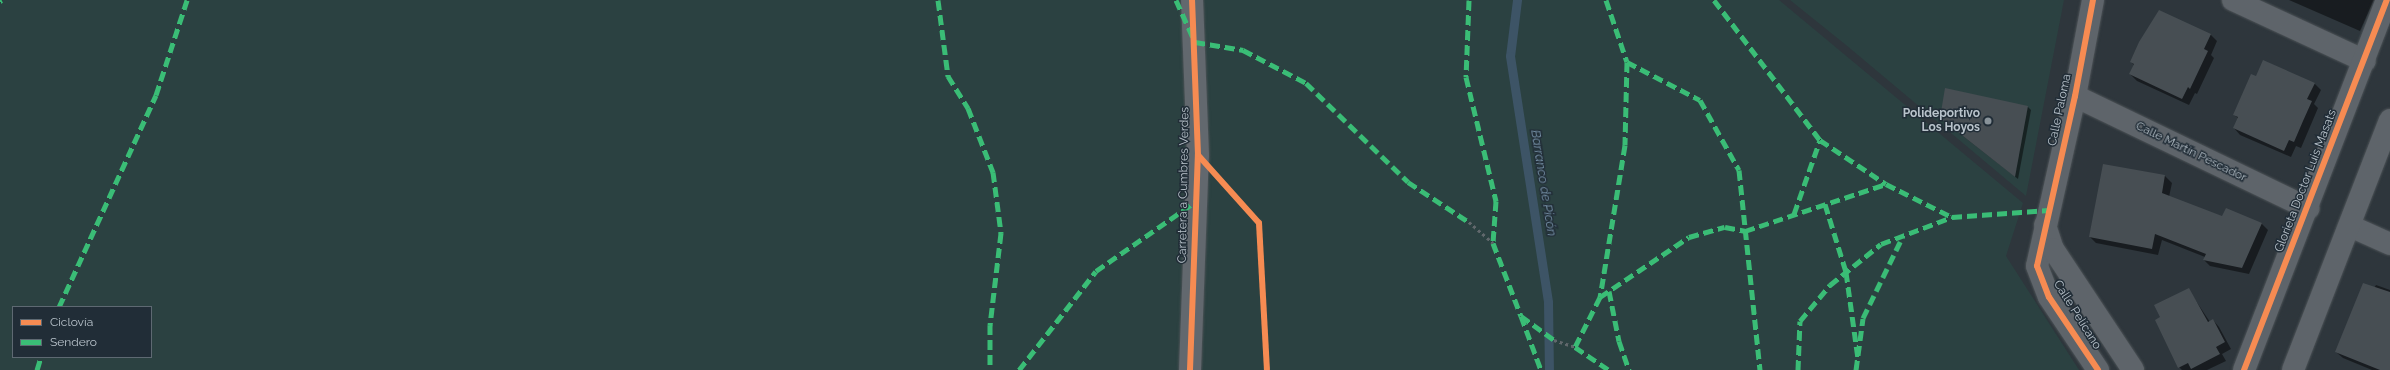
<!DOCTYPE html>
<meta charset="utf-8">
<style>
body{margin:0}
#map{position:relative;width:2390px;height:370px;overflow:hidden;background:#2e363c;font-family:Raleway,sans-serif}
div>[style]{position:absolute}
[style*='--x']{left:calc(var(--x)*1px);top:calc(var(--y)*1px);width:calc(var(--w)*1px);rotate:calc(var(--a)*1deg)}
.green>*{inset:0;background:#2b4141}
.shadow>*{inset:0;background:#0007}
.stream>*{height:9px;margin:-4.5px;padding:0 4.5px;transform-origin:4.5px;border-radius:4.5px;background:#3d5466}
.building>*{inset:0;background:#474e53}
.path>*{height:2.5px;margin-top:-1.25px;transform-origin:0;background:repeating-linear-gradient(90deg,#61686c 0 3px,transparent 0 6px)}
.roads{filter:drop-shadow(0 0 1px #4c5256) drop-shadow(0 0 1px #4c5256)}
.street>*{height:22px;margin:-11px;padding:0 11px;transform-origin:11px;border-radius:11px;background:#5e646a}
.secondary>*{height:22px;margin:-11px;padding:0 11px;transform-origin:11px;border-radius:11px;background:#62686e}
.quiet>*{height:5px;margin-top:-2.5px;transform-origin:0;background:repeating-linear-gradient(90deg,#3abd76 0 10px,transparent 0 15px)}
.cycleway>*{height:6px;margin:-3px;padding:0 3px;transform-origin:3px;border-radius:3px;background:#f68b52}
.dots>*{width:11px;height:11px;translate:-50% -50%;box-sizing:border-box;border:2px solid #212d37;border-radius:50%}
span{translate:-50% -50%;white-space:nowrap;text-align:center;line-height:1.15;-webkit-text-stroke:3px #212d37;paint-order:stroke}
.street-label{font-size:12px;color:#b9c3cb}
.poi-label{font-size:12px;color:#b9c3cb;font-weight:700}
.right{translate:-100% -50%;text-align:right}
.water-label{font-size:13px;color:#7b97ad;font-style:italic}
.legend{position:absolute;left:12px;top:306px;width:140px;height:52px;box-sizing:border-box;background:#212d37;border:1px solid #5e6972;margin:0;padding:5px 7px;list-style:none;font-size:12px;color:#b9c3cb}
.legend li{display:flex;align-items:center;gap:8px;height:20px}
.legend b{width:20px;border:1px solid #5e6972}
</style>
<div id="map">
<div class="green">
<i style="clip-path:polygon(evenodd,0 0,1779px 0,2023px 203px,2006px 256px,2079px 370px,0 370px,0 0,13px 307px,151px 307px,151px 357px,13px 357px,13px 307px)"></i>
<i style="clip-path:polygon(1790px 0,2064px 0,2026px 196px,1846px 45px)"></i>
</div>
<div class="shadow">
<i style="clip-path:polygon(2289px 0,2374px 0,2360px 31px)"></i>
<i style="clip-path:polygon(2159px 11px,2211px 35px,2217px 41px,2211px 55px,2214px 58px,2197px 94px,2195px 93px,2189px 105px,2137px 81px,2130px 74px,2134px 65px,2131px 62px)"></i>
<i style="clip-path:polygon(2257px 78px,2314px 83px,2321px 90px,2314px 104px,2318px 108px,2301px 148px,2296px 146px,2291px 157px,2240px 135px,2234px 128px,2238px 118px,2234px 115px)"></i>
<i style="clip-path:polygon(1946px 89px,2028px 107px,2031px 110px,2018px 179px,1945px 122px)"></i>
<i style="clip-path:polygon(2104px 165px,2165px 176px,2172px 183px,2169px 197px,2223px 217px,2261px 223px,2268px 230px,2249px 274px,2210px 266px,2204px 260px,2205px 257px,2162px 240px,2158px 255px,2096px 243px,2090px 237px)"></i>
<i style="clip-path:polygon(2376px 285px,2390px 290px,2390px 370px,2372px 370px,2343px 358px,2336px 352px)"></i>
<i style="clip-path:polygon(2188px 289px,2210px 322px,2213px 320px,2219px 327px,2231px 349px,2222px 354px,2226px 361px,2207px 370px,2182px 370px,2179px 367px,2162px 318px)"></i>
</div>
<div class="stream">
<i style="--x:1517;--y:0;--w:56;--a:97.1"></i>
<i style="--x:1510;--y:56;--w:249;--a:81.2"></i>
<i style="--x:1548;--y:302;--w:68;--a:89.2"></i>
</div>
<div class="building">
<i style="clip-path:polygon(2159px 10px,2211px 34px,2204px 49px,2208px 51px,2190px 89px,2188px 87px,2182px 99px,2129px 74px,2134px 64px,2130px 62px,2139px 42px)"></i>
<i style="clip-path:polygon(2263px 60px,2315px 83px,2307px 99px,2312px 101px,2303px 121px,2294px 142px,2289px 140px,2284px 151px,2233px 128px,2238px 117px,2233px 115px,2251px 74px,2256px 76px)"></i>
<i style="clip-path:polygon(1945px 88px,2028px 106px,2015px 177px,1940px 118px)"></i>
<i style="clip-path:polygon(2103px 164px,2165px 175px,2162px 193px,2222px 216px,2226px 208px,2262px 223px,2242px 268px,2203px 260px,2206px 254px,2155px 234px,2152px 249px,2089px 237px)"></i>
<i style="clip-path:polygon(2363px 283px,2390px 292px,2390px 370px,2380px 370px,2335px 352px)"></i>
<i style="clip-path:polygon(2189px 288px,2208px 322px,2213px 319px,2225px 342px,2216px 347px,2220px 354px,2191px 369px,2188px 363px,2178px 368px,2155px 320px,2160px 317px,2154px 305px)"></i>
</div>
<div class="path">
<i style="--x:1469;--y:222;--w:32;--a:41"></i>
<i style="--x:1554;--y:340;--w:22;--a:18"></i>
</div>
<div class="roads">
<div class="street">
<i style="--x:2093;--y:0;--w:98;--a:100.6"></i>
<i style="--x:2075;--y:96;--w:174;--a:102.6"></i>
<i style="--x:2037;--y:266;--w:33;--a:69"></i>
<i style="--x:2049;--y:297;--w:88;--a:56.1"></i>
<i style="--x:2233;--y:0;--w:145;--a:24.8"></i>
<i style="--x:2075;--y:96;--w:259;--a:25.7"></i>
<i style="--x:2045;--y:225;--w:25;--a:72"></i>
<i style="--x:2053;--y:249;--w:145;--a:56.5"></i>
<i style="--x:2350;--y:226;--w:44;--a:24.2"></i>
<i style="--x:2244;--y:370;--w:397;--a:-68.9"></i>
<i style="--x:2293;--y:370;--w:268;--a:-68.8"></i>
</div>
<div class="secondary">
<i style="--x:1190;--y:370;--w:215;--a:-87.9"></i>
<i style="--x:1198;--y:155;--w:155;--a:-92.2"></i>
</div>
</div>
<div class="quiet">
<i style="--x:938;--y:0;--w:77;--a:82.5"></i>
<i style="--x:948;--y:76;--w:38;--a:58"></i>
<i style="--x:968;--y:108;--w:69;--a:68.7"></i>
<i style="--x:993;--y:172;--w:62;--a:82.5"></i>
<i style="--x:1001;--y:233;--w:93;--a:96.8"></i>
<i style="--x:990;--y:325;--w:45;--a:90"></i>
<i style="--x:1176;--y:0;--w:46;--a:65.7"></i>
<i style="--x:1195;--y:42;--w:49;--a:9.5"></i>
<i style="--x:1243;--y:50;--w:71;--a:27.6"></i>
<i style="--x:1306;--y:83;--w:142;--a:44.1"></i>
<i style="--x:1408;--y:182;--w:73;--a:33.3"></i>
<i style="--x:1469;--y:0;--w:77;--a:92.2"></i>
<i style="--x:1466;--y:77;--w:128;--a:76.4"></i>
<i style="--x:1496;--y:201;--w:42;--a:94.1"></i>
<i style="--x:1493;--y:243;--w:78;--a:69"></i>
<i style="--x:1521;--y:316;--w:41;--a:36"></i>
<i style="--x:1606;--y:0;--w:65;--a:71.3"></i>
<i style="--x:1627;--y:62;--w:83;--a:91.4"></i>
<i style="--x:1625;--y:145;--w:154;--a:99.3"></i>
<i style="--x:1600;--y:297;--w:56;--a:116.6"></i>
<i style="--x:1575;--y:347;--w:41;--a:34.1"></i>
<i style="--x:1714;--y:0;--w:176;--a:52.9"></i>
<i style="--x:1820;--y:140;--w:79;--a:33.7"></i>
<i style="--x:1886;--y:184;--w:74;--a:26.6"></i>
<i style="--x:1952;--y:217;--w:97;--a:-4.1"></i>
<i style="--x:0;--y:1;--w:2;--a:-27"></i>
<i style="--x:1627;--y:62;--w:82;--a:27.5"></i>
<i style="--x:1700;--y:100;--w:80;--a:60.9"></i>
<i style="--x:1739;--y:170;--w:201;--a:84"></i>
<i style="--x:1825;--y:204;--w:71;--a:72.8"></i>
<i style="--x:1846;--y:272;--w:87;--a:82.1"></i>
<i style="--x:1794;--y:214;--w:78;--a:-70.6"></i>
<i style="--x:1609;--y:291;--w:51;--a:78.7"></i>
<i style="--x:1619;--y:341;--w:31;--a:71"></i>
<i style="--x:1600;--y:297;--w:107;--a:-34"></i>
<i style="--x:1689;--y:237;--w:37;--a:-16"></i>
<i style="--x:1725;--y:227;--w:20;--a:11"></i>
<i style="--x:1745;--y:231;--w:149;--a:-18.4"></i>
<i style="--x:59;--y:307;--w:233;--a:-65.4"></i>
<i style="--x:156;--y:95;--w:100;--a:-71.9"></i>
<i style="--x:1521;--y:316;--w:58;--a:69.7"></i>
<i style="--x:37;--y:370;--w:14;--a:-73"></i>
<i style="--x:1019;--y:370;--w:125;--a:-52.1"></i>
<i style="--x:1096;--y:271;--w:121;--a:-34.9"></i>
<i style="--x:1798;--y:370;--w:49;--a:-87.7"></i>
<i style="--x:1800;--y:321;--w:47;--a:-50.2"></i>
<i style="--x:1830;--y:285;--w:65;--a:-38.8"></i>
<i style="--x:1881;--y:244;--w:76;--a:-20.8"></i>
<i style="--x:1856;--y:370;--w:52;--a:-82.3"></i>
<i style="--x:1863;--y:318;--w:91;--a:-64"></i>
</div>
<div class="cycleway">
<i style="--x:2093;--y:0;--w:98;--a:100.6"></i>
<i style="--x:2075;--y:96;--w:174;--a:102.6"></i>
<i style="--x:2037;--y:266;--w:33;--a:69"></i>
<i style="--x:2049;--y:297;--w:88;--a:56.1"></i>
<i style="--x:1198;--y:155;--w:91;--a:48.1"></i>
<i style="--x:1259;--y:223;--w:147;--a:86.9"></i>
<i style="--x:1190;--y:370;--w:215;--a:-87.9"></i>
<i style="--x:1198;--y:155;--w:155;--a:-92.2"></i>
<i style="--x:2244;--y:370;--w:397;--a:-68.9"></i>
</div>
<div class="dots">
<i style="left:1988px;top:121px;background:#889299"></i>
</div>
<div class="street-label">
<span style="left:2060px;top:110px;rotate:-78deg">Calle Paloma</span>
<span style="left:2191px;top:152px;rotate:26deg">Calle Martín Pescador</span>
<span style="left:2306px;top:181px;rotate:-69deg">Glorieta Doctor Luis Masats</span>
<span style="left:1184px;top:185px;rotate:-89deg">Carretera a Cumbres Verdes</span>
<span style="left:2077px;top:315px;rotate:58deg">Calle Pelícano</span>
</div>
<div class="poi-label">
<span class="right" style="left:1980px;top:121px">Polideportivo<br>Los Hoyos</span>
</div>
<div class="water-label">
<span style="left:1543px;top:183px;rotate:81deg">Barranco de Picón</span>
</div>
<ul class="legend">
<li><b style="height:5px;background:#f68b52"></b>Ciclovía</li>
<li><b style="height:5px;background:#3abd76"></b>Sendero</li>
</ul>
</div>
